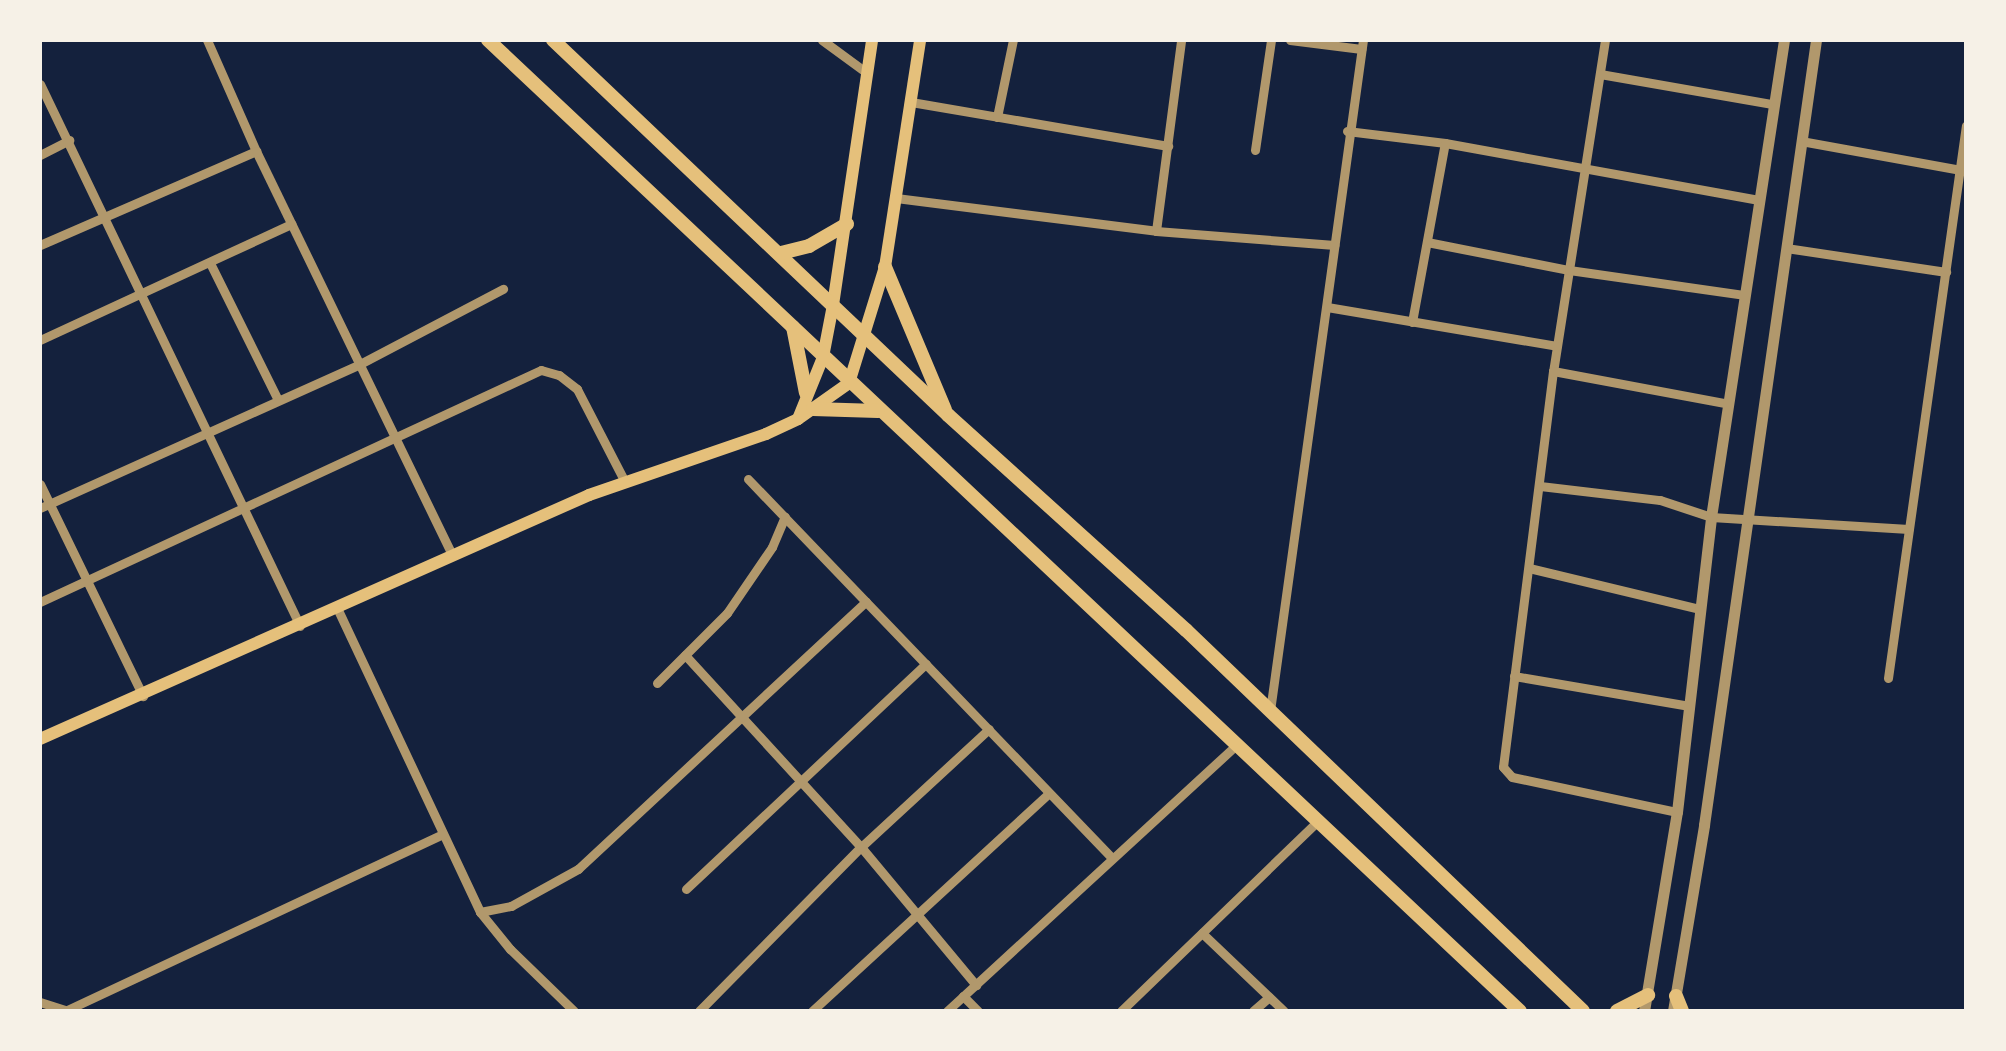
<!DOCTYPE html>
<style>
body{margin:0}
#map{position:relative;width:2006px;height:1051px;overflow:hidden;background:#14213d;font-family:"Titillium Web",sans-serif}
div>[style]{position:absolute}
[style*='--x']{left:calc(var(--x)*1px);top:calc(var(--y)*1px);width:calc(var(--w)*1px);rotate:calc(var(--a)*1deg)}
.minor>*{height:9px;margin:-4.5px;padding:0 4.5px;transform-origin:4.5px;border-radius:4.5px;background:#b1986c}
.tertiary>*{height:11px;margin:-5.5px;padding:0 5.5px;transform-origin:5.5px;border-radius:5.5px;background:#b1986c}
.secondary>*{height:12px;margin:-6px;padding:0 6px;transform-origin:6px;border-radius:6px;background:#e5c07b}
.primary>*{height:14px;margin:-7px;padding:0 7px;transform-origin:7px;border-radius:7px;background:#e5c07b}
span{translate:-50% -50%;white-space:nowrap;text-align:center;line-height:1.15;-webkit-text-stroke:8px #f6f1e7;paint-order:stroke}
.frame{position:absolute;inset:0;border:42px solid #f6f1e7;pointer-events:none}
</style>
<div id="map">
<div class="minor">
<i style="--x:207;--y:40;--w:121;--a:66.2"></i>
<i style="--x:822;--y:40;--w:56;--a:36.3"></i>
<i style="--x:1290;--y:40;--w:72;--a:7.2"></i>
<i style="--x:1605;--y:40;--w:335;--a:98.9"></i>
<i style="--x:1553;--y:371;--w:399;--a:97.2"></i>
<i style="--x:1503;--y:767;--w:13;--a:48"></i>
<i style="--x:1512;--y:777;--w:169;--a:12"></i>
<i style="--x:1600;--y:74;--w:175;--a:9.9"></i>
<i style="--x:40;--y:84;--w:601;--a:64.37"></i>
<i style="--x:911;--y:102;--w:261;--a:9.7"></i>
<i style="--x:997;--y:117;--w:79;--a:-78.3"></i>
<i style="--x:1347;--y:131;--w:99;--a:7"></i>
<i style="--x:1445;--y:143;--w:319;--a:10.3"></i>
<i style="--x:1801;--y:141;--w:168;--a:10.3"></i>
<i style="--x:1255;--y:150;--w:111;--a:-81.7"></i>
<i style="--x:40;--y:155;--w:33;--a:-27"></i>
<i style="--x:896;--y:198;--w:262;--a:7.2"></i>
<i style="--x:1156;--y:231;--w:179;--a:4.5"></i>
<i style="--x:1156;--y:231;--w:193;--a:-82.5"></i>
<i style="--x:1427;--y:242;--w:145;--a:11.2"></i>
<i style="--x:1569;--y:270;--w:178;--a:8.1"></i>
<i style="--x:40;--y:245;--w:236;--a:-23.5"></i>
<i style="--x:256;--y:151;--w:450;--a:64.1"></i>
<i style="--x:1786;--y:248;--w:162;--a:8.5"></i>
<i style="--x:211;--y:265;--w:151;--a:63.6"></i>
<i style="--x:1327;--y:307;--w:233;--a:9.6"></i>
<i style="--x:1412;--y:322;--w:182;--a:-79.6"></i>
<i style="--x:40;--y:340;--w:277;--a:-24.8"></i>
<i style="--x:1553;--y:371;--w:179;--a:10.6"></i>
<i style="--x:748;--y:479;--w:524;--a:46.16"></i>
<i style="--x:40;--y:484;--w:236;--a:64.1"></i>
<i style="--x:1540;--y:486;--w:121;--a:6.7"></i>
<i style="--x:1660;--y:500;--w:54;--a:18.4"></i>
<i style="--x:1711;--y:517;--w:198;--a:3.5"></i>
<i style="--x:40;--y:508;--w:349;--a:-24.2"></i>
<i style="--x:358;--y:365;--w:164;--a:-27.7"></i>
<i style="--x:1529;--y:568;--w:176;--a:13.5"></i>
<i style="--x:40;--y:602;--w:552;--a:-24.85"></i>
<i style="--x:541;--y:370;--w:19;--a:16"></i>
<i style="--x:559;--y:375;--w:23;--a:38"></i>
<i style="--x:577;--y:389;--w:102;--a:62.7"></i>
<i style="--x:338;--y:610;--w:334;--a:64.8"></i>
<i style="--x:480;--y:912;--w:48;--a:51"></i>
<i style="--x:510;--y:949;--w:89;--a:44.1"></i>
<i style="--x:685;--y:655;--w:260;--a:47.5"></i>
<i style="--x:861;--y:847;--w:180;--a:50.2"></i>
<i style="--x:1514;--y:676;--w:178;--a:9.7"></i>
<i style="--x:1888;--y:678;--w:558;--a:-81.97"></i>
<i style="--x:657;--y:683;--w:99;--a:-45"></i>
<i style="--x:727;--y:613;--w:80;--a:-55.7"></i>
<i style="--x:772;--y:547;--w:33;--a:-67"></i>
<i style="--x:1270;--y:711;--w:677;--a:-82.11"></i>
<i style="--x:686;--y:889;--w:329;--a:-43.2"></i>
<i style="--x:480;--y:912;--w:32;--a:-11"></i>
<i style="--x:511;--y:906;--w:77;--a:-28.9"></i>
<i style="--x:578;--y:869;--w:393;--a:-42.9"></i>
<i style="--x:1202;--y:933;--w:113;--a:43.6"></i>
<i style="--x:963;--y:996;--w:21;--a:45"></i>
<i style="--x:40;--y:1002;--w:28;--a:18"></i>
<i style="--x:65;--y:1011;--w:417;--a:-25.1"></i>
<i style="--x:699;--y:1011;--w:231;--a:-45.4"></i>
<i style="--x:861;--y:847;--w:174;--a:-42.7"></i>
<i style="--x:812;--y:1011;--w:321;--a:-42.6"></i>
<i style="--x:947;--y:1011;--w:393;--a:-42.6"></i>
<i style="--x:1121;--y:1011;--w:274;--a:-44"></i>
<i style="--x:1253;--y:1011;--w:21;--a:-41"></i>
</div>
<div class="tertiary">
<i style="--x:1644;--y:1011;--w:202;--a:-80.6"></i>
<i style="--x:1677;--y:812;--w:297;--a:-83.4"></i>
<i style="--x:1711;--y:517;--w:483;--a:-81.3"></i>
<i style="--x:1673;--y:1011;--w:189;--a:-80.5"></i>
<i style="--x:1704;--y:825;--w:793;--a:-81.88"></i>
</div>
<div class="secondary">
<i style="--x:798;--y:419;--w:67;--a:-68"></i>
<i style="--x:823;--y:357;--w:53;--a:-79.1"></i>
<i style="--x:833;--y:305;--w:268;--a:-81.6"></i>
<i style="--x:40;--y:739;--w:601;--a:-23.96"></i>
<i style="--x:589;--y:495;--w:187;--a:-19"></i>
<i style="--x:766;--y:434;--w:35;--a:-25"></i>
<i style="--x:798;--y:419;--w:62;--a:-35.2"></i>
<i style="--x:849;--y:383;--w:121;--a:-72.8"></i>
<i style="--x:885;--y:267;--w:230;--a:-81.2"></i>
</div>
<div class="primary">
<i style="--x:488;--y:40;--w:1417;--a:43.26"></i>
<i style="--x:553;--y:40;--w:545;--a:43.51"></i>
<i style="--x:948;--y:415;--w:321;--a:42.1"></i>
<i style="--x:1186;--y:630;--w:550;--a:43.82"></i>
<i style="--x:781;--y:253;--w:29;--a:-14"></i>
<i style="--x:809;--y:246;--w:44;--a:-30.1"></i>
<i style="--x:885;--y:267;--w:155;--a:67.2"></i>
<i style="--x:793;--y:327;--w:67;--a:78.9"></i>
<i style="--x:813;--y:409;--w:65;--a:1.8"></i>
<i style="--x:1676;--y:996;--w:16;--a:68"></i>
<i style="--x:1617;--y:1011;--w:35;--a:-27"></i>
</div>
<div class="frame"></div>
</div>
